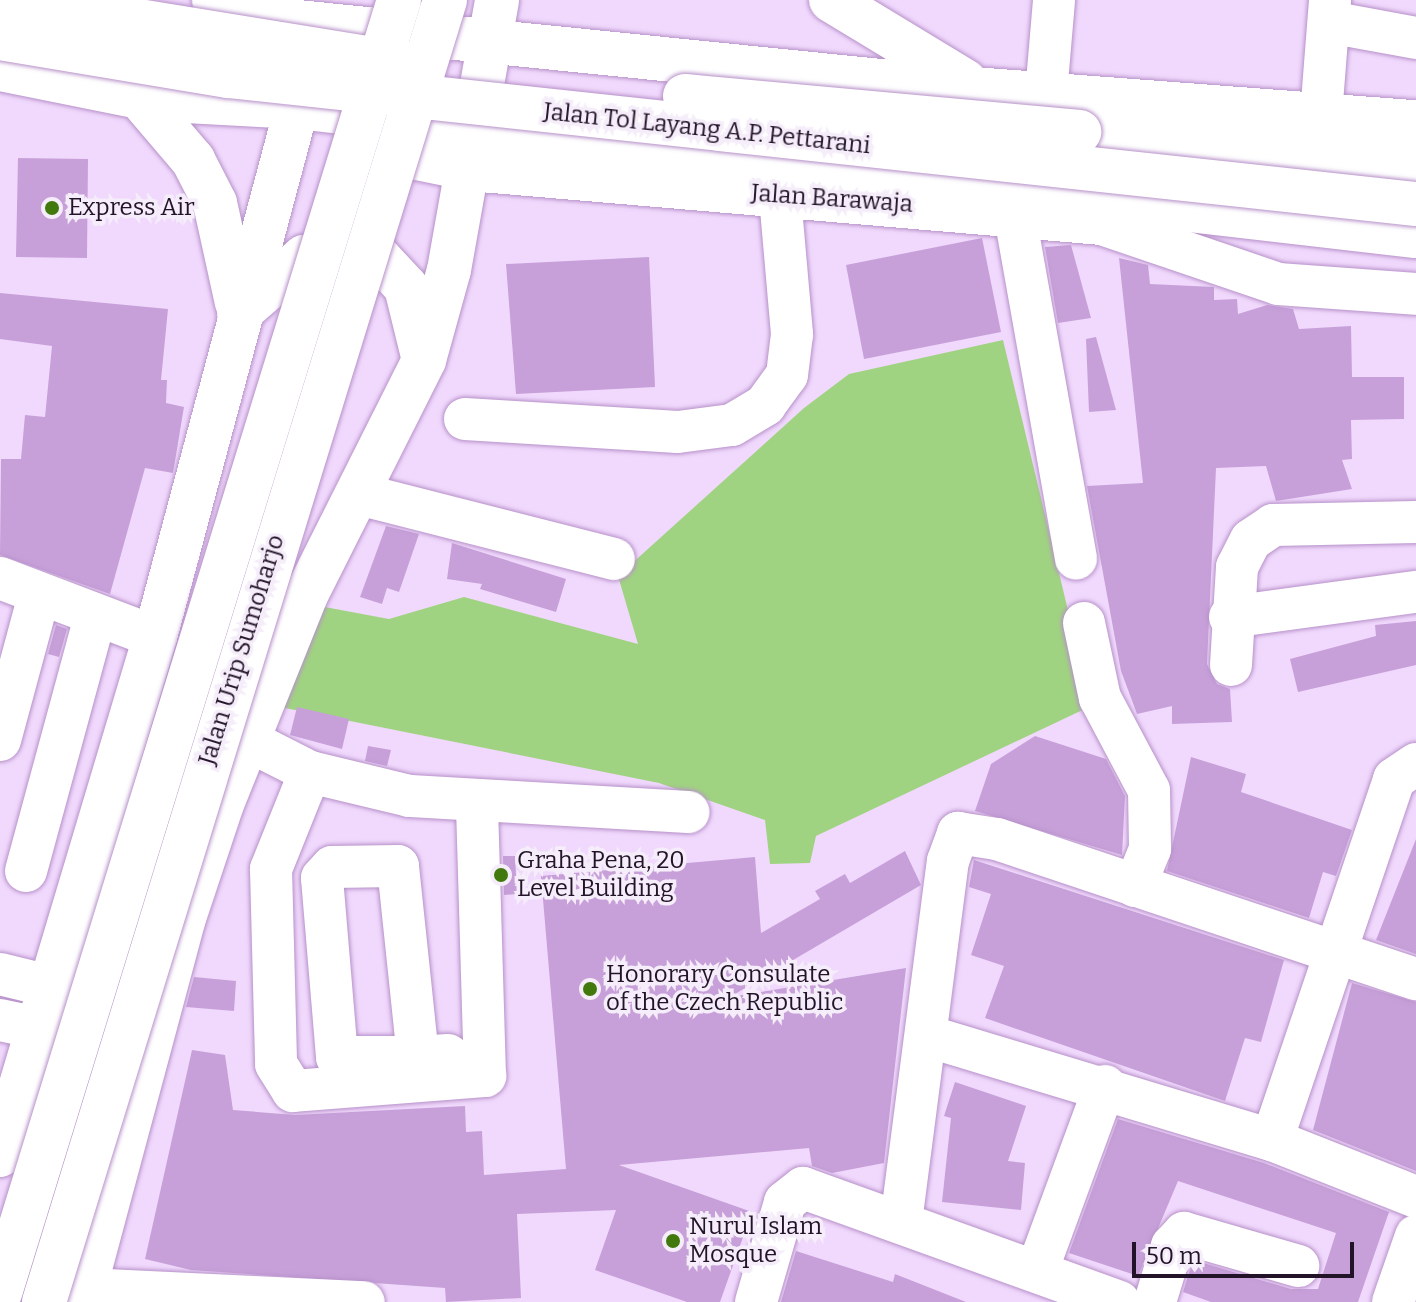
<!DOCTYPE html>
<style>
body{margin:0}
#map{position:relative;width:1416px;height:1302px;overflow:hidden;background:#f1d9fd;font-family:Bitter,serif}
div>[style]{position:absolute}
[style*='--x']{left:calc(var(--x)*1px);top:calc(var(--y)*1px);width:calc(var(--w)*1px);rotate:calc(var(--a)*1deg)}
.green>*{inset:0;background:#a0d381}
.building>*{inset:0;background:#c7a0d9}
.roads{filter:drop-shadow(0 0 2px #b791c9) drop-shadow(0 0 2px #b791c9)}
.minor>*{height:42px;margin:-21px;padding:0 21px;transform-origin:21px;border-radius:21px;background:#fff}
.highway>*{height:44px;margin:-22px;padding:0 22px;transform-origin:22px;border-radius:22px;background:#fff}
.bridges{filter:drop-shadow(0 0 2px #b791c9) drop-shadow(0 0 2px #b791c9)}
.highway-bridge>*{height:44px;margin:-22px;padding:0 22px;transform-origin:22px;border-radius:22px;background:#fff}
.dots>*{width:22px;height:22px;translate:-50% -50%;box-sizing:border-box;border:4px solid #f5edf9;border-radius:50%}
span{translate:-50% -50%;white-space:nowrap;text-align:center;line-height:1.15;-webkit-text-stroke:7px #f5edf9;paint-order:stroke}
.street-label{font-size:24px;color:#221328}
.poi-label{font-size:24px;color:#221328}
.left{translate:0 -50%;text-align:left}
.scale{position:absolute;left:1132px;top:1242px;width:222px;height:36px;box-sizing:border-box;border:4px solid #221328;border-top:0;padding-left:10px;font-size:24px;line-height:28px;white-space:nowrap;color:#221328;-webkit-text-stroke:6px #f5edf9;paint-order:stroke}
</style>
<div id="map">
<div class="green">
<i style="clip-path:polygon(1003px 340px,1091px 706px,816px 836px,810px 863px,770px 864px,765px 820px,659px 783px,270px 705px,314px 605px,389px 619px,464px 597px,638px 644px,618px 576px,804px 408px,849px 374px)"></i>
</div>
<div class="building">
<i style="clip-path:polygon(18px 158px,88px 159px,87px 258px,16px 257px)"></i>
<i style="clip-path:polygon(982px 238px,1001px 332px,864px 359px,846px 265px)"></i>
<i style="clip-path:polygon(1071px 245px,1091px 318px,1058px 323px,1045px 247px)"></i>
<i style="clip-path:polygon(649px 257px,655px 387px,516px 394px,506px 264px)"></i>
<i style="clip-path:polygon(1119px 258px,1148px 265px,1150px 284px,1214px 287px,1214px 300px,1237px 299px,1238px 314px,1267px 305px,1293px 309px,1299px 329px,1351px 326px,1352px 377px,1404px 377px,1404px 419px,1351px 420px,1352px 459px,1342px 460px,1352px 489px,1276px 501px,1266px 466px,1216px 468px,1207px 664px,1217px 684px,1230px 689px,1232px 722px,1172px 724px,1172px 706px,1137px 714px,1121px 671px,1087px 486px,1143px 483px)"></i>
<i style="clip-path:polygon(0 293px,168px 309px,161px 380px,167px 380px,166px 403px,184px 407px,173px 473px,145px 468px,110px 594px,0 555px,1px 459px,21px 459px,25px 415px,45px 417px,52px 346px,0 339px)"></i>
<i style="clip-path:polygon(1096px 337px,1116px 410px,1089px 412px,1086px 339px)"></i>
<i style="clip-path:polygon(386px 526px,419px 534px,399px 592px,387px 588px,382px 604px,360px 597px)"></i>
<i style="clip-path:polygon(452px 543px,566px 579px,556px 612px,480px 589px,482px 584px,447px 579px)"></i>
<i style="clip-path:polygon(1416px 621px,1416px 665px,1298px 692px,1290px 659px,1376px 636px,1375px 625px)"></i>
<i style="clip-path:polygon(56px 625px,67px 629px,59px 657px,48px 654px)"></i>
<i style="clip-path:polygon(297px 707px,349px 719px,342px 749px,290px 735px)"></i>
<i style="clip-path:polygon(1035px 736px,1106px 759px,1125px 796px,1122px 855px,975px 811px,991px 764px)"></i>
<i style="clip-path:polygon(368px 746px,391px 750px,387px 766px,365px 761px)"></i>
<i style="clip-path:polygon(1191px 757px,1246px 774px,1241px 792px,1352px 830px,1336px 876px,1323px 872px,1309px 918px,1167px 871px)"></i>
<i style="clip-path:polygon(1416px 839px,1416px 954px,1376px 940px)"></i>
<i style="clip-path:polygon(905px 851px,921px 885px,730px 997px,906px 968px,884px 1163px,832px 1173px,812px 1166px,809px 1148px,619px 1165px,752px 1212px,720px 1302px,687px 1302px,595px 1270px,616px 1210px,517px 1214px,521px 1298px,446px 1302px,445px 1288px,191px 1270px,145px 1259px,192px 1050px,225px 1055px,233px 1110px,295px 1115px,465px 1106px,466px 1132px,482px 1131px,484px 1175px,566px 1169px,541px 876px,755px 857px,761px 933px,820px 899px,815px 891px,845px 874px,850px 883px)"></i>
<i style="clip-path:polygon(503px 856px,515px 856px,517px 894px,504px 895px)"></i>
<i style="clip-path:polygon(974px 860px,1284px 960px,1261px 1042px,1245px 1038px,1225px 1101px,985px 1018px,1004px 966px,971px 955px,991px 894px,969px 887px)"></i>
<i style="clip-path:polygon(194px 977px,236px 981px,234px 1011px,186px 1007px)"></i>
<i style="clip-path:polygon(1352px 983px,1416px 1002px,1416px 1171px,1313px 1130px)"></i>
<i style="clip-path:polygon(955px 1082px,1026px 1106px,1008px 1161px,1025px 1163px,1021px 1210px,942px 1202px,951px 1118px,944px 1116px)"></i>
<i style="clip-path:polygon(1118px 1119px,1264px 1163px,1389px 1212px,1358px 1302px,1211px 1302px,1183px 1292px,1193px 1260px,1291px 1289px,1318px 1289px,1336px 1233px,1178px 1181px,1138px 1276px,1069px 1253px)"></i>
<i style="clip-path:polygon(796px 1251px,893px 1282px,895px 1274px,966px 1302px,781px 1302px)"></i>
</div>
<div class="roads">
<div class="minor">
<i style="--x:1329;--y:22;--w:88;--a:10.4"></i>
<i style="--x:1046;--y:94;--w:94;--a:-85.1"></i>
<i style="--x:1321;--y:115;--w:115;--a:-85.5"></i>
<i style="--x:481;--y:171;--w:623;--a:4.88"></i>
<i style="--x:1102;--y:224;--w:186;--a:18.8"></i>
<i style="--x:1278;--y:284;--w:138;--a:4.1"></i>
<i style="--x:1015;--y:216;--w:348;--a:79.9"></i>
<i style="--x:465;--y:419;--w:213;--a:3.5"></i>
<i style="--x:678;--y:432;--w:54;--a:-7.4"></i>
<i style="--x:732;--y:425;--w:39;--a:-31"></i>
<i style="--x:765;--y:405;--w:37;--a:-54"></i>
<i style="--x:787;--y:375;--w:41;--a:-83"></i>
<i style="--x:792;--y:334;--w:138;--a:-95"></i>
<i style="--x:359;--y:494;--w:263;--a:14.3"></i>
<i style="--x:0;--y:578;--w:166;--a:20.8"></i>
<i style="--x:1230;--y:617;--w:188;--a:-7.7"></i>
<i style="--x:1084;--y:623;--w:77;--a:78"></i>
<i style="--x:1100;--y:698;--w:104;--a:62"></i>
<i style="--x:1149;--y:790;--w:59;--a:89"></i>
<i style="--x:1150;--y:849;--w:40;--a:112"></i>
<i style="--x:1231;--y:665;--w:98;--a:-86.5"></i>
<i style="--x:1237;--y:567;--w:30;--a:-63"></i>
<i style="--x:1251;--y:540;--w:27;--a:-34"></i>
<i style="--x:1273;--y:525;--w:143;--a:-1.2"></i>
<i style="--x:0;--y:740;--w:150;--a:-74.9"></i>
<i style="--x:247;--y:740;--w:71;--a:26.9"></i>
<i style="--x:310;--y:772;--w:103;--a:13.5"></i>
<i style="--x:410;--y:796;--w:279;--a:3.3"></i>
<i style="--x:310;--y:772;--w:105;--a:111.9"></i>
<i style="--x:271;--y:869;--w:195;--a:88.5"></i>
<i style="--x:276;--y:1064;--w:32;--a:58"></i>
<i style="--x:293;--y:1091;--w:193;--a:-4.5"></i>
<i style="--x:485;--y:1076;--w:275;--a:-91.7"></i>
<i style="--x:26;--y:871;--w:263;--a:-74.8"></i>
<i style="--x:0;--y:974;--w:50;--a:13.8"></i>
<i style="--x:0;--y:1020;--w:38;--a:12"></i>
<i style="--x:927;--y:1036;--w:360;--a:16.8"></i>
<i style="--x:1272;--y:1140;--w:155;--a:21.6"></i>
<i style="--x:418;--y:1057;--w:192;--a:-96"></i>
<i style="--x:398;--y:866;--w:66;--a:179.1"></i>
<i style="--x:332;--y:867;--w:15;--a:132"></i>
<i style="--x:322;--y:878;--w:180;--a:85.2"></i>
<i style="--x:337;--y:1057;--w:81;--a:0"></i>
<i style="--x:418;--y:1057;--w:30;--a:-4"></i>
<i style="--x:1272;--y:1140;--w:381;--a:-71.3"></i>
<i style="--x:1394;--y:779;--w:27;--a:-34"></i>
<i style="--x:901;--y:1222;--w:364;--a:-82.6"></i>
<i style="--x:948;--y:861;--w:30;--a:-70"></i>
<i style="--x:958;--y:833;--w:39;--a:9"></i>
<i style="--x:997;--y:839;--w:442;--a:18.5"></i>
<i style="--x:1038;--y:1268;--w:194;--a:-69.8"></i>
<i style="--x:85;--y:1289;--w:279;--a:2.7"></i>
<i style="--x:756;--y:1302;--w:104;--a:-73.8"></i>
<i style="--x:785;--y:1202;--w:23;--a:-38"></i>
<i style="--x:803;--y:1188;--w:336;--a:19.8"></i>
<i style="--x:1155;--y:1302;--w:59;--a:-73.1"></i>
<i style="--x:1172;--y:1246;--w:18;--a:-47"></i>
<i style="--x:1184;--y:1233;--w:119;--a:16.1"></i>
<i style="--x:1393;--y:1302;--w:70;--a:-70.8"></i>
</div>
<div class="highway">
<i style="--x:214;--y:0;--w:67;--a:17.4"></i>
<i style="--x:278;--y:20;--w:645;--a:5.78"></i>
<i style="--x:920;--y:85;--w:497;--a:4.3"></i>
<i style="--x:831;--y:0;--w:157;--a:31.2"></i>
<i style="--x:0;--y:69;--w:152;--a:11.4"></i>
<i style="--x:149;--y:99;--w:148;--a:3.1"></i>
<i style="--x:297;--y:107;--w:1126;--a:6.58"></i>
<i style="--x:140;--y:98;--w:82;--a:49.5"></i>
<i style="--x:193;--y:160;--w:48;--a:62.9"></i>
<i style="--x:215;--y:203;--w:102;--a:77.6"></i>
<i style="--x:1079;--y:132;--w:339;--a:5.4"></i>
<i style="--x:362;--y:147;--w:121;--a:11.4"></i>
<i style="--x:239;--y:313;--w:86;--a:-40.7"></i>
<i style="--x:304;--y:257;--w:58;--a:-4.9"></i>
<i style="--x:362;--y:252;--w:18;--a:19"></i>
<i style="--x:379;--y:258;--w:40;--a:47"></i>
<i style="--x:406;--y:287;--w:71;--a:76.2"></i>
<i style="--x:0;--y:1155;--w:541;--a:-73.34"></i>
<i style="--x:155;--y:637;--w:577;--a:-75.02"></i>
<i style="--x:81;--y:1302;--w:398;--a:-75"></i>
<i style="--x:184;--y:918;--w:120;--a:-71.6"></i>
<i style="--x:222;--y:804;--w:225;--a:-68.1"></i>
<i style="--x:306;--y:595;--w:263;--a:-63.3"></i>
<i style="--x:424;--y:360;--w:93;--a:-74.5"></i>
<i style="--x:449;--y:270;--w:274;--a:-79.9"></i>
</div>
</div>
<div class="bridges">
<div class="highway-bridge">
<i style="--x:9;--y:0;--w:406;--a:9.2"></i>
<i style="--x:0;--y:38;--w:231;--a:9.5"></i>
<i style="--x:228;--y:76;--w:1195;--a:6.15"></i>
<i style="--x:685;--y:96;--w:396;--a:5.2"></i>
<i style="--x:0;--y:1293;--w:1353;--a:-72.85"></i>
<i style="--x:44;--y:1302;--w:1362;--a:-72.88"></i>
</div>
</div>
<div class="dots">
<i style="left:52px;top:208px;background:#41790d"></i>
<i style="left:501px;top:875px;background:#41790d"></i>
<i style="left:590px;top:989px;background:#41790d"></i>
<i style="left:673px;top:1241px;background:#41790d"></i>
</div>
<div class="street-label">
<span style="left:707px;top:129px;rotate:6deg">Jalan Tol Layang A.P. Pettarani</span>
<span style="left:832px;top:199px;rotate:4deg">Jalan Barawaja</span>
<span style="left:242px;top:650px;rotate:-73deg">Jalan Urip Sumoharjo</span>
</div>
<div class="poi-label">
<span class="left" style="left:68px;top:208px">Express Air</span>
<span class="left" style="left:517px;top:875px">Graha Pena, 20<br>Level Building</span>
<span class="left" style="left:606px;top:989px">Honorary Consulate<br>of the Czech Republic</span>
<span class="left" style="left:689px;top:1241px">Nurul Islam<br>Mosque</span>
</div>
<div class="scale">50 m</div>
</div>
